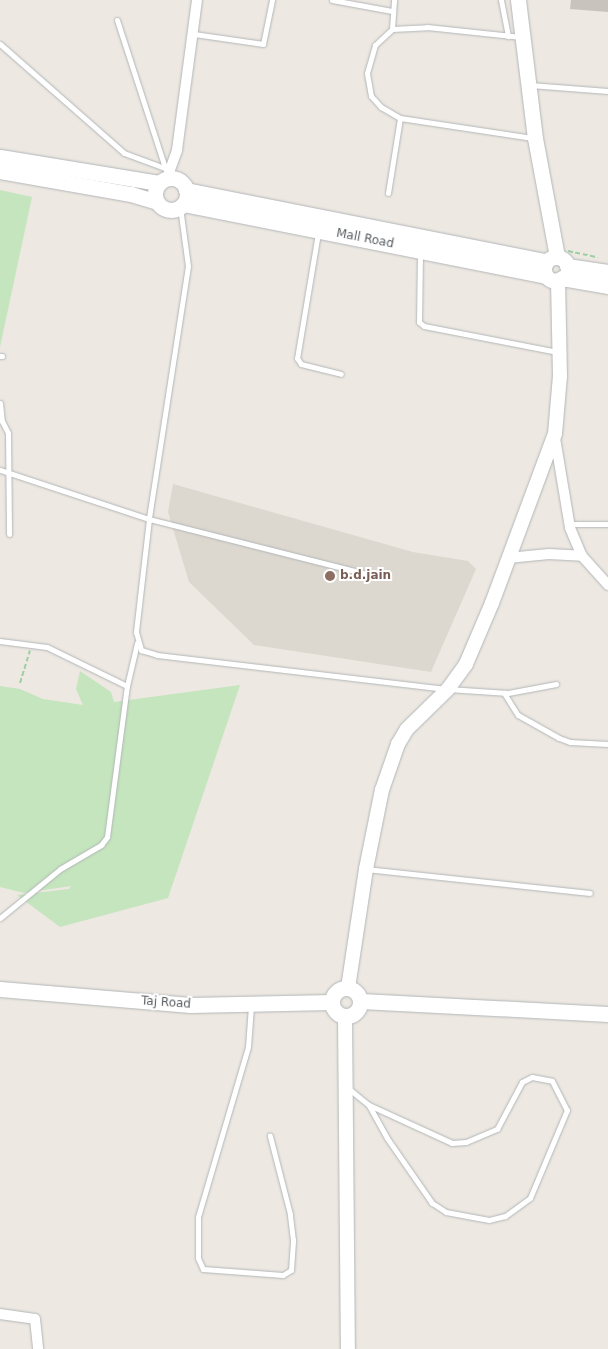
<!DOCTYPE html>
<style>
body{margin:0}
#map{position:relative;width:608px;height:1349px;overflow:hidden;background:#ede8e1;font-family:"DejaVu Sans",sans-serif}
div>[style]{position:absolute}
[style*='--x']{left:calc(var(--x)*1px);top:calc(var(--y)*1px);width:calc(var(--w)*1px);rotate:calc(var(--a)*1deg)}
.education>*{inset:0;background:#ddd8cf}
.green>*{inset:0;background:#c4e5bd}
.building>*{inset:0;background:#c8c3bd}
.path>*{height:2px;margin-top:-1px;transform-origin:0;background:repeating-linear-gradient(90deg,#9cd0a1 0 5px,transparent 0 7.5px)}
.roads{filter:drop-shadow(0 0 1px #b2b6b9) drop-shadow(0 0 1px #b2b6b9)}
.service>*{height:5px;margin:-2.5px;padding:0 2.5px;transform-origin:2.5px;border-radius:2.5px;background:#fff}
.minor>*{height:10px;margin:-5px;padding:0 5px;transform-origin:5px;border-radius:5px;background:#fff}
.tertiary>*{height:14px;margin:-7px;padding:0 7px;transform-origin:7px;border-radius:7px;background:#fff}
.secondary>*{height:15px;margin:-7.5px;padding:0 7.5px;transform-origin:7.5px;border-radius:7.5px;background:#fff}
.secondary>.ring{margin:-7.5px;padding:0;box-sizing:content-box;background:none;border:15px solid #fff;border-radius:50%}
.dots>*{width:14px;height:14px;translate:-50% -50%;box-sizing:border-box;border:2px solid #fff;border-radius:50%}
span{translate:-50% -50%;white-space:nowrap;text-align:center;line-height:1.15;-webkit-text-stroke:4px #fff;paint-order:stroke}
.street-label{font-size:12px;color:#5a5f62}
.education-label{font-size:12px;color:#785e54;font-weight:700}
.left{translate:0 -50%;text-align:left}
</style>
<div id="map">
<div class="education">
<i style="clip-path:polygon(173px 484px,413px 552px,468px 561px,476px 569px,431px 672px,254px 645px,189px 582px,168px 512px)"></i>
</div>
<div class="green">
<i style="clip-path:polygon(0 190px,32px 197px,0 347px)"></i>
<i style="clip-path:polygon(80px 671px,111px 692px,114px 702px,240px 685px,168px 898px,60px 927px,17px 895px,69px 889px,71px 886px,24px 893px,0 887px,0 686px,20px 689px,43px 699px,83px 705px,76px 689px)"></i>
</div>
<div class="building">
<i style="clip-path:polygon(571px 0,608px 0,608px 12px,570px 9px)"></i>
</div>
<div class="path">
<i style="--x:568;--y:251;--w:30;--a:12"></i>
<i style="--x:20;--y:683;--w:34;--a:-73"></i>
</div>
<div class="roads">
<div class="service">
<i style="--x:332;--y:0;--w:61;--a:10.4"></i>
<i style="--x:501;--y:0;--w:37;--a:79"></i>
<i style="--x:117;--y:20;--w:152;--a:72"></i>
<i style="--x:392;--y:29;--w:29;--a:-86"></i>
<i style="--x:194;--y:34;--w:70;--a:8.2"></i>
<i style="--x:263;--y:44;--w:45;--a:-78.4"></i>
<i style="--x:0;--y:44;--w:165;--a:41.3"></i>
<i style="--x:124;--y:153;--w:49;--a:20.3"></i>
<i style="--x:530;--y:85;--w:78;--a:4.4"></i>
<i style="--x:400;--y:118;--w:22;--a:-150"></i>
<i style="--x:381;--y:107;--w:15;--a:-132"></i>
<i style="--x:371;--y:96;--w:23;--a:-100"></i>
<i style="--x:367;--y:73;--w:29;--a:-74"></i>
<i style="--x:375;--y:45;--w:23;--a:-43"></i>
<i style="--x:392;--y:29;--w:35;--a:-3"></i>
<i style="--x:427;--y:27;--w:95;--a:6.1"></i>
<i style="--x:388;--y:193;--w:76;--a:-80.9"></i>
<i style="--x:400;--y:118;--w:134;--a:8.6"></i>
<i style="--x:180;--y:207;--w:60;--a:82.3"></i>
<i style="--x:188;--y:266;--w:256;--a:98.8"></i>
<i style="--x:149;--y:519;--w:114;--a:96.6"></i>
<i style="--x:136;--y:632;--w:19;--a:74"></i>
<i style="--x:141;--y:650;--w:17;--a:17"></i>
<i style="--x:157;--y:655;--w:293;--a:6.7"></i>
<i style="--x:448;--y:689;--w:60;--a:3.8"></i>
<i style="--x:508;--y:693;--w:49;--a:-10.6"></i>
<i style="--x:318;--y:233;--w:127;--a:99.5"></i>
<i style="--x:297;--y:358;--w:7;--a:56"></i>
<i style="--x:301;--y:364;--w:41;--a:14"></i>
<i style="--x:420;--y:253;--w:69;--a:90.8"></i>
<i style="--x:419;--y:322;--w:6;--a:39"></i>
<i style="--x:424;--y:326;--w:136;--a:11"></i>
<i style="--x:0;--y:356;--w:2;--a:0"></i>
<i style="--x:0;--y:403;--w:18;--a:84"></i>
<i style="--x:2;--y:421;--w:13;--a:63"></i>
<i style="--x:8;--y:433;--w:101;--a:89.4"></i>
<i style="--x:0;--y:470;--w:157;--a:18.2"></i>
<i style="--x:149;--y:519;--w:228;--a:14.2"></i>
<i style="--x:569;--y:524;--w:39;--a:0"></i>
<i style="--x:0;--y:641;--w:47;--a:7.3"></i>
<i style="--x:47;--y:647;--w:89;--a:26"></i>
<i style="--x:504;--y:693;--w:26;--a:58"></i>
<i style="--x:518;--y:715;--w:47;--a:29.3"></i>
<i style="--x:559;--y:738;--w:12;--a:20"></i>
<i style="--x:570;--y:742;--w:38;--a:3"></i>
<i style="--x:366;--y:869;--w:225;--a:6.1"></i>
<i style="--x:0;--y:918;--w:77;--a:-39.2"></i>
<i style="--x:60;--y:869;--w:48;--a:-30.3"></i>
<i style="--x:101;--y:845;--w:10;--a:-53"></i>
<i style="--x:107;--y:837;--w:152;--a:-82.5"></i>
<i style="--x:127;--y:686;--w:44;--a:-76.9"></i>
<i style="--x:251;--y:1006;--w:41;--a:94.2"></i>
<i style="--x:248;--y:1047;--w:177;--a:106.4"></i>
<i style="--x:198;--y:1217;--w:41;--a:90"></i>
<i style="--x:198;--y:1258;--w:12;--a:66"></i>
<i style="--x:203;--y:1269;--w:80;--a:4.3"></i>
<i style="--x:283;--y:1275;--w:9;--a:-32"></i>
<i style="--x:291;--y:1270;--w:30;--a:-86"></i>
<i style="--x:293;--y:1240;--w:26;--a:-97"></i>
<i style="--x:290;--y:1214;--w:81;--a:-104.4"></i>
<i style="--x:349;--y:1089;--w:26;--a:39"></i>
<i style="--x:369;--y:1105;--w:91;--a:24.6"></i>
<i style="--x:452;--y:1143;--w:14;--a:-4"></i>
<i style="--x:466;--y:1142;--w:34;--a:-23"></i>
<i style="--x:497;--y:1129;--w:53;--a:-62"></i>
<i style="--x:522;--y:1082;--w:11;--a:-27"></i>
<i style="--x:532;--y:1077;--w:20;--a:11"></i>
<i style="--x:552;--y:1081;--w:33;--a:63"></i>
<i style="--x:567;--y:1110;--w:95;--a:112.8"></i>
<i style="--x:530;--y:1198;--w:31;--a:144"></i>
<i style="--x:505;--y:1216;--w:16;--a:166"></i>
<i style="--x:489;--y:1220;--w:44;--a:-169.5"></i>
<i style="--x:446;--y:1212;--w:17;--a:-147"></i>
<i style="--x:432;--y:1203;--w:79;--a:-124.7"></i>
<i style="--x:387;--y:1138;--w:38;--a:-119"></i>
</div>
<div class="minor">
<i style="--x:167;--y:178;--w:30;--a:-70"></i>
<i style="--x:177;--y:150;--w:151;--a:-82.4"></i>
<i style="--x:555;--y:438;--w:91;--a:80.5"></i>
<i style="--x:570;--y:528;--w:30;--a:67"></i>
<i style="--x:582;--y:556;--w:39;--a:48"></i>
<i style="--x:508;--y:558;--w:41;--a:-5.6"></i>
<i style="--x:549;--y:554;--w:33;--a:3"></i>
<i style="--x:0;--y:1314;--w:35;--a:8"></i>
<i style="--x:35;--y:1319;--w:30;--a:84"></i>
</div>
<div class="tertiary">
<i style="--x:348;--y:988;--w:120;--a:-81.4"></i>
<i style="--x:366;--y:869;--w:81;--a:-78.6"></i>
<i style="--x:382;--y:790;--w:49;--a:-70.8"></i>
<i style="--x:398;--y:744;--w:17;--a:-59"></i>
<i style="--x:407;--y:729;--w:57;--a:-44.3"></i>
<i style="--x:448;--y:689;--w:31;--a:-54"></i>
<i style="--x:466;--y:664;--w:66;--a:-66.9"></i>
<i style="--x:492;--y:603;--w:180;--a:-69.6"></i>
<i style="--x:555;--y:434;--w:58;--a:-85.1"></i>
<i style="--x:560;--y:376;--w:96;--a:-91.2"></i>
<i style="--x:345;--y:1017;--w:332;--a:89.5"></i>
</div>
<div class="secondary">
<i style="--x:518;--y:0;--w:139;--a:83"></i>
<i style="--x:535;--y:138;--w:121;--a:79.5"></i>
<i style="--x:0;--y:157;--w:161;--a:9.3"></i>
<i style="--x:0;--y:171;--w:133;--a:10"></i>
<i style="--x:131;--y:194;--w:27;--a:17"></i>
<i class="ring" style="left:155px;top:178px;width:17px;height:17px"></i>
<i style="--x:186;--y:190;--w:367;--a:11.2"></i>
<i style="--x:183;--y:204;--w:370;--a:11.2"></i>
<i class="ring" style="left:544px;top:257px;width:9px;height:9px"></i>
<i style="--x:567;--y:266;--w:41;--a:8.3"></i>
<i style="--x:562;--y:278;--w:47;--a:9.9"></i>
<i class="ring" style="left:332px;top:988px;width:13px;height:13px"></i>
<i style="--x:0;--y:989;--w:191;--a:4.8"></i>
<i style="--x:190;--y:1005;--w:142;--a:-1.2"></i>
<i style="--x:361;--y:1001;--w:247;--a:3"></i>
</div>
</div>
<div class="dots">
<i style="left:330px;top:576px;background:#8d6e63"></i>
</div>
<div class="street-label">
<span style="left:365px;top:239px;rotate:11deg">Mall Road</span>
<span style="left:166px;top:1003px;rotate:4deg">Taj Road</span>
</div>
<div class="education-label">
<span class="left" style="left:340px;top:576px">b.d.jain</span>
</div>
</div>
